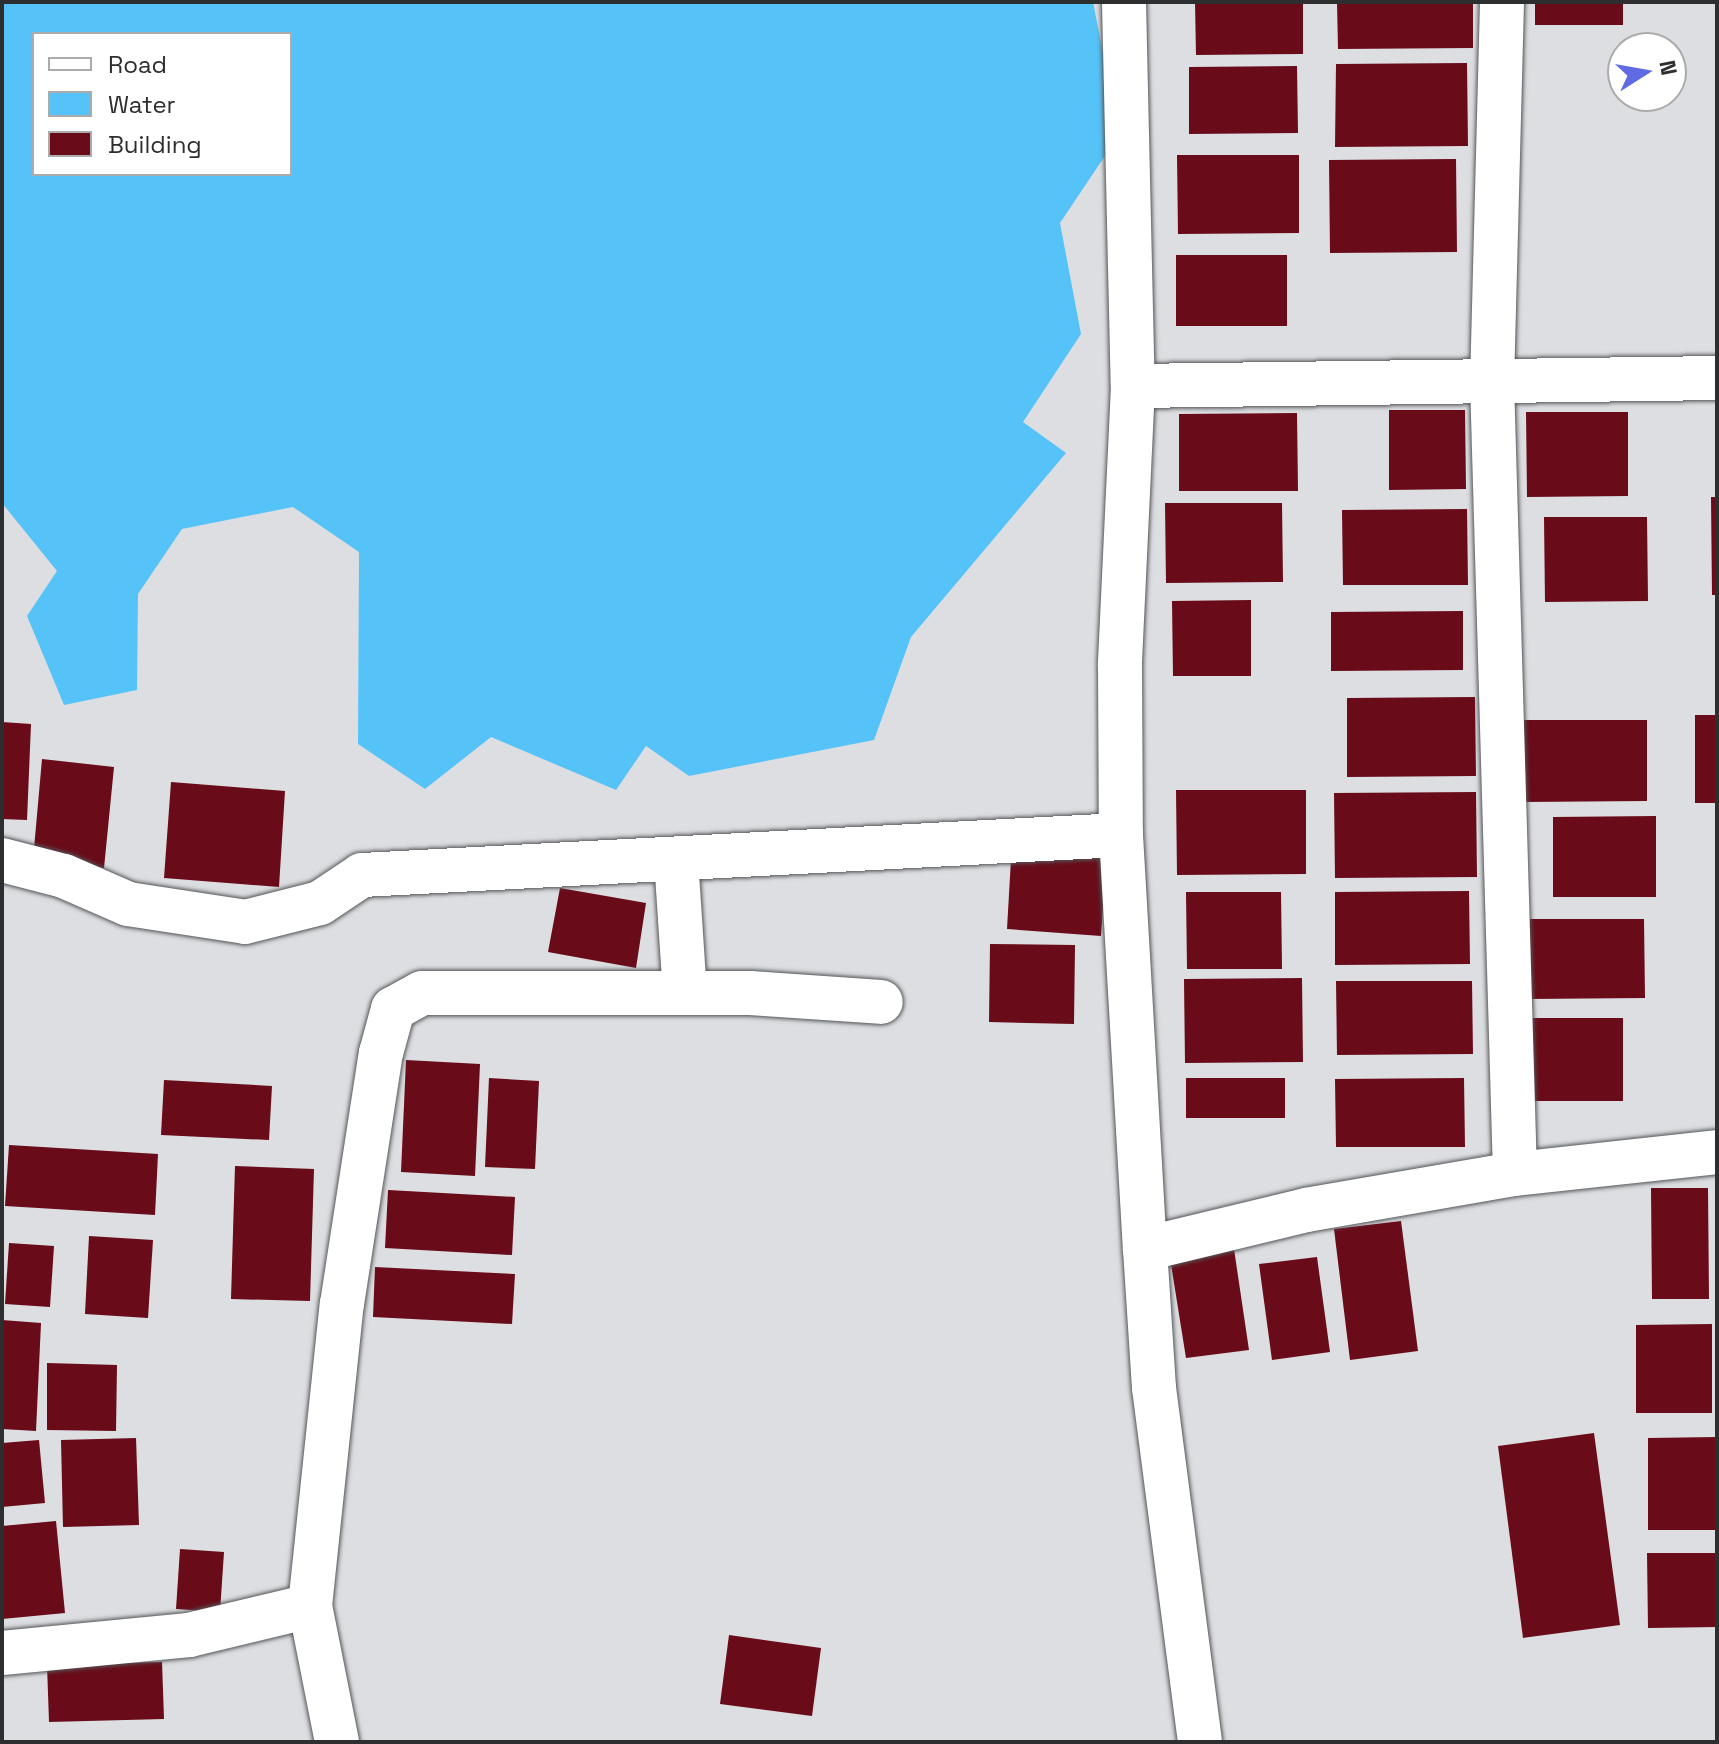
<!DOCTYPE html>
<style>
body{margin:0}
#map{position:relative;width:1719px;height:1744px;overflow:hidden;background:#dcdee1;font-family:"Space Grotesk",sans-serif}
div>[style]{position:absolute}
[style*='--x']{left:calc(var(--x)*1px);top:calc(var(--y)*1px);width:calc(var(--w)*1px);rotate:calc(var(--a)*1deg)}
.water>*{inset:0;background:#55c3f8}
.building>*{inset:0;background:#690b19}
.roads{filter:drop-shadow(0 0 2px #545658) drop-shadow(0 0 2px #545658)}
.minor>*{height:44px;margin:-22px;padding:0 22px;transform-origin:22px;border-radius:22px;background:#fff}
span{translate:-50% -50%;white-space:nowrap;text-align:center;line-height:1.15;-webkit-text-stroke:8px #fff;paint-order:stroke}
.frame{position:absolute;inset:0;border:4px solid #2d2e2f;pointer-events:none}
.legend{position:absolute;left:32px;top:32px;width:260px;height:144px;box-sizing:border-box;background:#fff;border:2px solid #ababac;margin:0;padding:10px 14px;list-style:none;font-size:24px;color:#2d2e2f}
.legend li{display:flex;align-items:center;gap:16px;height:40px}
.legend b{width:40px;border:2px solid #ababac}
.north{position:absolute;left:1607px;top:32px;width:80px;height:80px;box-sizing:border-box;background:#fff;border:2px solid #ababac;border-radius:50%;rotate:79deg;font-size:22px;font-weight:700;line-height:32px;text-align:center;color:#2d2e2f}
.north::after{content:'';display:block;margin:auto;width:28px;height:36px;background:#606be3;clip-path:polygon(50% 0,100% 100%,50% 72%,0 100%)}
</style>
<div id="map">
<div class="water">
<i style="clip-path:polygon(evenodd,2px 2px,1093px 2px,1119px 135px,1060px 223px,1081px 334px,1023px 422px,1066px 453px,911px 637px,874px 740px,689px 776px,646px 746px,616px 790px,491px 737px,425px 789px,358px 744px,359px 552px,293px 507px,182px 529px,138px 594px,137px 690px,64px 705px,27px 616px,57px 571px,2px 503px,2px 2px,34px 34px,290px 34px,290px 174px,34px 174px,34px 34px)"></i>
</div>
<div class="building">
<i style="clip-path:polygon(1195px 2px,1303px 2px,1303px 54px,1196px 55px)"></i>
<i style="clip-path:polygon(1337px 2px,1473px 2px,1473px 48px,1338px 49px)"></i>
<i style="clip-path:polygon(1535px 2px,1623px 2px,1623px 25px,1535px 25px)"></i>
<i style="clip-path:polygon(1467px 63px,1468px 146px,1335px 147px,1336px 64px)"></i>
<i style="clip-path:polygon(1297px 66px,1298px 133px,1189px 134px,1189px 67px)"></i>
<i style="clip-path:polygon(1177px 155px,1299px 155px,1299px 233px,1178px 234px)"></i>
<i style="clip-path:polygon(1456px 159px,1457px 252px,1330px 253px,1329px 160px)"></i>
<i style="clip-path:polygon(1176px 255px,1287px 255px,1287px 326px,1176px 326px)"></i>
<i style="clip-path:polygon(1389px 410px,1465px 410px,1466px 489px,1389px 490px)"></i>
<i style="clip-path:polygon(1526px 412px,1628px 412px,1628px 496px,1527px 497px)"></i>
<i style="clip-path:polygon(1297px 413px,1298px 491px,1179px 491px,1179px 414px)"></i>
<i style="clip-path:polygon(1711px 497px,1717px 497px,1717px 595px,1712px 595px)"></i>
<i style="clip-path:polygon(1165px 503px,1282px 503px,1283px 582px,1166px 583px)"></i>
<i style="clip-path:polygon(1467px 509px,1468px 585px,1343px 585px,1342px 510px)"></i>
<i style="clip-path:polygon(1544px 517px,1647px 517px,1648px 601px,1545px 602px)"></i>
<i style="clip-path:polygon(1251px 600px,1251px 676px,1173px 676px,1172px 601px)"></i>
<i style="clip-path:polygon(1463px 611px,1463px 670px,1331px 671px,1331px 612px)"></i>
<i style="clip-path:polygon(1475px 697px,1476px 776px,1347px 777px,1347px 698px)"></i>
<i style="clip-path:polygon(1695px 715px,1717px 715px,1717px 803px,1695px 803px)"></i>
<i style="clip-path:polygon(1513px 720px,1647px 720px,1647px 801px,1514px 802px)"></i>
<i style="clip-path:polygon(2px 722px,31px 724px,27px 820px,2px 819px)"></i>
<i style="clip-path:polygon(42px 759px,114px 767px,104px 868px,33px 860px)"></i>
<i style="clip-path:polygon(171px 782px,285px 791px,279px 887px,164px 878px)"></i>
<i style="clip-path:polygon(1176px 790px,1306px 790px,1306px 874px,1177px 875px)"></i>
<i style="clip-path:polygon(1476px 792px,1477px 877px,1335px 878px,1334px 793px)"></i>
<i style="clip-path:polygon(1656px 816px,1656px 897px,1553px 897px,1553px 817px)"></i>
<i style="clip-path:polygon(1012px 842px,1107px 848px,1101px 936px,1007px 929px)"></i>
<i style="clip-path:polygon(560px 888px,646px 903px,636px 968px,548px 952px)"></i>
<i style="clip-path:polygon(1469px 891px,1470px 964px,1335px 965px,1335px 892px)"></i>
<i style="clip-path:polygon(1186px 892px,1281px 892px,1282px 969px,1187px 969px)"></i>
<i style="clip-path:polygon(1527px 919px,1644px 919px,1645px 998px,1528px 999px)"></i>
<i style="clip-path:polygon(990px 944px,1075px 945px,1074px 1024px,989px 1022px)"></i>
<i style="clip-path:polygon(1302px 978px,1303px 1062px,1185px 1063px,1184px 979px)"></i>
<i style="clip-path:polygon(1336px 981px,1472px 981px,1473px 1054px,1337px 1055px)"></i>
<i style="clip-path:polygon(1531px 1018px,1623px 1018px,1623px 1101px,1530px 1101px)"></i>
<i style="clip-path:polygon(406px 1060px,480px 1064px,475px 1176px,401px 1172px)"></i>
<i style="clip-path:polygon(489px 1078px,539px 1081px,535px 1169px,485px 1167px)"></i>
<i style="clip-path:polygon(1186px 1078px,1285px 1078px,1285px 1118px,1186px 1118px)"></i>
<i style="clip-path:polygon(1464px 1078px,1465px 1147px,1336px 1147px,1335px 1079px)"></i>
<i style="clip-path:polygon(164px 1080px,272px 1086px,269px 1140px,161px 1135px)"></i>
<i style="clip-path:polygon(9px 1145px,158px 1154px,155px 1215px,5px 1206px)"></i>
<i style="clip-path:polygon(235px 1166px,314px 1169px,310px 1301px,231px 1299px)"></i>
<i style="clip-path:polygon(1651px 1188px,1708px 1188px,1709px 1299px,1652px 1299px)"></i>
<i style="clip-path:polygon(388px 1190px,515px 1197px,512px 1255px,385px 1248px)"></i>
<i style="clip-path:polygon(1401px 1221px,1418px 1351px,1350px 1360px,1334px 1229px)"></i>
<i style="clip-path:polygon(89px 1236px,153px 1240px,148px 1318px,85px 1314px)"></i>
<i style="clip-path:polygon(9px 1243px,54px 1246px,50px 1307px,5px 1304px)"></i>
<i style="clip-path:polygon(1234px 1249px,1249px 1350px,1186px 1358px,1170px 1258px)"></i>
<i style="clip-path:polygon(1317px 1257px,1330px 1352px,1272px 1360px,1259px 1264px)"></i>
<i style="clip-path:polygon(375px 1267px,515px 1274px,512px 1324px,373px 1317px)"></i>
<i style="clip-path:polygon(2px 1320px,41px 1323px,36px 1431px,2px 1429px)"></i>
<i style="clip-path:polygon(1712px 1324px,1712px 1413px,1636px 1413px,1636px 1325px)"></i>
<i style="clip-path:polygon(47px 1363px,117px 1365px,116px 1431px,47px 1430px)"></i>
<i style="clip-path:polygon(1594px 1433px,1620px 1625px,1523px 1638px,1498px 1446px)"></i>
<i style="clip-path:polygon(1717px 1437px,1717px 1530px,1648px 1530px,1648px 1438px)"></i>
<i style="clip-path:polygon(136px 1438px,139px 1525px,63px 1527px,61px 1440px)"></i>
<i style="clip-path:polygon(39px 1440px,45px 1503px,2px 1507px,2px 1443px)"></i>
<i style="clip-path:polygon(56px 1521px,65px 1613px,2px 1619px,2px 1526px)"></i>
<i style="clip-path:polygon(180px 1549px,224px 1552px,220px 1612px,176px 1609px)"></i>
<i style="clip-path:polygon(1647px 1553px,1717px 1553px,1717px 1627px,1648px 1628px)"></i>
<i style="clip-path:polygon(729px 1635px,821px 1648px,812px 1716px,720px 1704px)"></i>
<i style="clip-path:polygon(162px 1662px,164px 1719px,49px 1722px,47px 1665px)"></i>
</div>
<div class="roads">
<div class="minor">
<i style="--x:1124;--y:2;--w:384;--a:88.7"></i>
<i style="--x:1133;--y:386;--w:280;--a:92.7"></i>
<i style="--x:1120;--y:666;--w:169;--a:89.7"></i>
<i style="--x:1121;--y:835;--w:415;--a:86.7"></i>
<i style="--x:1502;--y:2;--w:379;--a:91.5"></i>
<i style="--x:1492;--y:381;--w:793;--a:88.34"></i>
<i style="--x:1133;--y:386;--w:584;--a:-0.78"></i>
<i style="--x:676;--y:859;--w:134;--a:86.2"></i>
<i style="--x:2;--y:860;--w:64;--a:14.5"></i>
<i style="--x:64;--y:876;--w:70;--a:23.6"></i>
<i style="--x:128;--y:904;--w:118;--a:8.7"></i>
<i style="--x:245;--y:922;--w:77;--a:-14.2"></i>
<i style="--x:320;--y:903;--w:50;--a:-33.7"></i>
<i style="--x:362;--y:875;--w:760;--a:-3.02"></i>
<i style="--x:2;--y:1653;--w:188;--a:-5.5"></i>
<i style="--x:189;--y:1635;--w:124;--a:-13.5"></i>
<i style="--x:337;--y:1742;--w:139;--a:-101.2"></i>
<i style="--x:310;--y:1606;--w:304;--a:-84"></i>
<i style="--x:342;--y:1304;--w:254;--a:-81.2"></i>
<i style="--x:381;--y:1053;--w:46;--a:-74.7"></i>
<i style="--x:393;--y:1009;--w:33;--a:-29"></i>
<i style="--x:422;--y:993;--w:328;--a:0"></i>
<i style="--x:750;--y:993;--w:131;--a:3.9"></i>
<i style="--x:1200;--y:1742;--w:357;--a:-97.4"></i>
<i style="--x:1154;--y:1388;--w:139;--a:-93.7"></i>
<i style="--x:1145;--y:1249;--w:166;--a:-13.6"></i>
<i style="--x:1306;--y:1210;--w:212;--a:-9.8"></i>
<i style="--x:1515;--y:1174;--w:203;--a:-6.2"></i>
</div>
</div>
<div class="frame"></div>
<ul class="legend">
<li><b style="height:10px;background:#fff"></b>Road</li>
<li><b style="height:22px;background:#55c3f8"></b>Water</li>
<li><b style="height:22px;background:#690b19"></b>Building</li>
</ul>
<div class="north">N</div>
</div>
